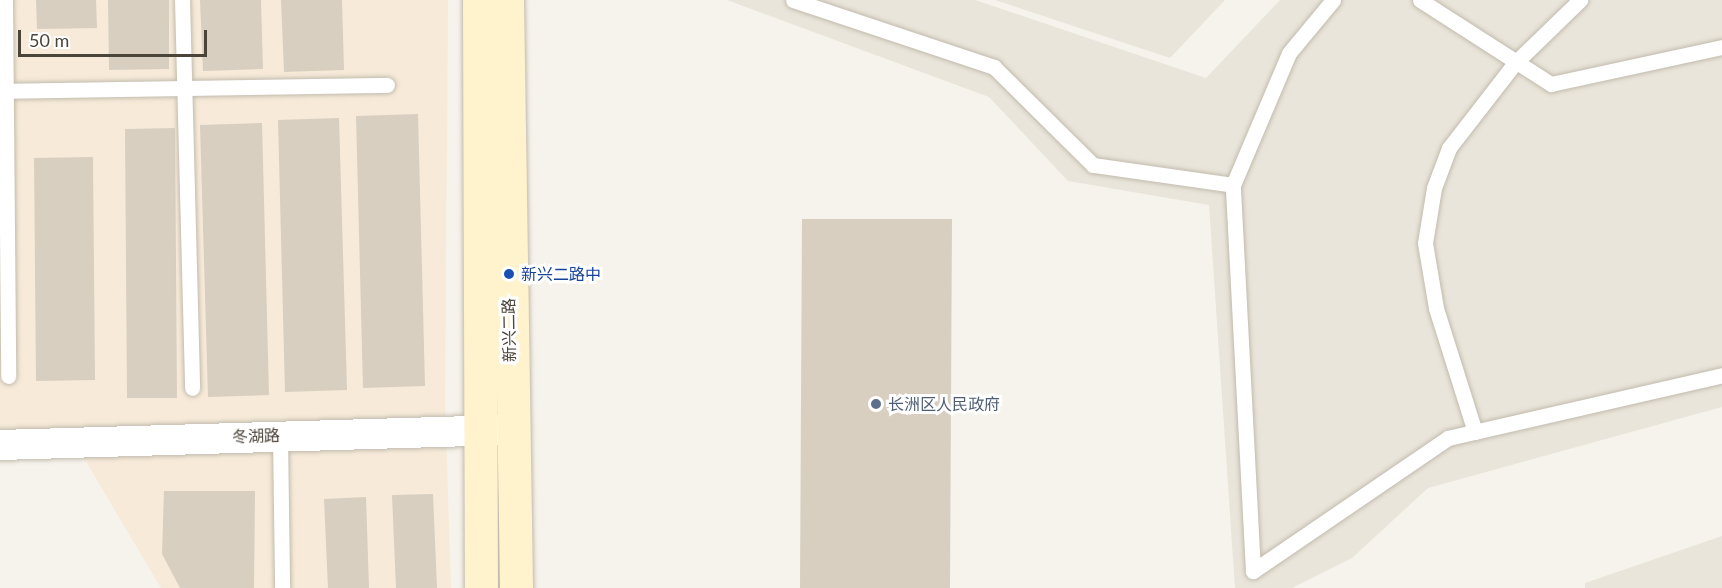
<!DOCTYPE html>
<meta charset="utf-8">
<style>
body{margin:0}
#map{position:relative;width:1722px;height:588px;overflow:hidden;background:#f6f3ec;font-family:Lato,"Noto Sans SC",sans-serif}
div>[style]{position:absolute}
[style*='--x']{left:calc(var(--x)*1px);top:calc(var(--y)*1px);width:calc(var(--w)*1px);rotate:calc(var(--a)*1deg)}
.residential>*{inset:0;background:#eae5da}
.commercial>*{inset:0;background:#f7ead8}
.building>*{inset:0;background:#d8cfc1}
.roads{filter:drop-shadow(0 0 2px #c2bbae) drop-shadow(0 0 2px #c2bbae)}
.lane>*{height:15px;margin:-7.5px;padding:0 7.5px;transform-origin:7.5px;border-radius:7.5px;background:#fff}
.street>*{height:30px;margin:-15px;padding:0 15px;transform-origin:15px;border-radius:15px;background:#fff}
.secondary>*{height:33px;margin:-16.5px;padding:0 16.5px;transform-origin:16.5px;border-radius:16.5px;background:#fff3cd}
.dots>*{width:16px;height:16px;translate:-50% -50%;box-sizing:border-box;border:3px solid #fff;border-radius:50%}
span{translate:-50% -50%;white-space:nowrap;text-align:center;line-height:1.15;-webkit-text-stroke:6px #fff;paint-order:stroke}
.transit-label{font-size:16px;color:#164399}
.left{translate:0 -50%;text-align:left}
.street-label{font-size:16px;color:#4b4439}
.service-label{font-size:16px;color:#4e5e75}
.scale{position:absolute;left:18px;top:30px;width:189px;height:27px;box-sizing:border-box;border:3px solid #4b4439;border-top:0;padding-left:8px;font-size:18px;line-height:21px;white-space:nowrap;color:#4b4439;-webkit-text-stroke:4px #fff;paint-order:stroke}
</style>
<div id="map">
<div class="residential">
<i style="clip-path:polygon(727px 0,975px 0,1206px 78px,1280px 0,1722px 0,1722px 407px,1428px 488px,1352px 558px,1292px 588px,1235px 588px,1209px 205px,1068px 181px,989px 97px)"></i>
<i style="clip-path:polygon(995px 0,1225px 0,1170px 58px)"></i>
<i style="clip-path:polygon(1722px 536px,1722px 588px,1585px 588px,1585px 583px)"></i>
</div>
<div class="commercial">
<i style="clip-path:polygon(0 0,448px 0,445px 403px,451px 588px,161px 588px,75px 443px,0 445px)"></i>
</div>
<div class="building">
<i style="clip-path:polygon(36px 0,96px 0,97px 28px,37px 29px)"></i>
<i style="clip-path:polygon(108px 0,169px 0,169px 69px,109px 70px)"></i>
<i style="clip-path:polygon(200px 0,261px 0,263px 69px,203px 71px)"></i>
<i style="clip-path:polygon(281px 0,342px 0,344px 70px,284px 72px)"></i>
<i style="clip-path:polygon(418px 114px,425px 386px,363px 388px,356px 116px)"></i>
<i style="clip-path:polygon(339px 118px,347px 390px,285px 392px,278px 120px)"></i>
<i style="clip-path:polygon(262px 123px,269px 395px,208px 397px,200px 125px)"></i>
<i style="clip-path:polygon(175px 128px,177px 398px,127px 398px,125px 129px)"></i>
<i style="clip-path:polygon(93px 157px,95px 380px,36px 381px,34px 158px)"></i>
<i style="clip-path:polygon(802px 219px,952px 219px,950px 588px,800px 588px)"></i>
<i style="clip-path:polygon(164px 491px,255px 491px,254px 588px,180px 588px,162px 554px)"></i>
<i style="clip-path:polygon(433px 494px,437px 588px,396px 588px,392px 495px)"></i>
<i style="clip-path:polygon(366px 497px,369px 588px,328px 588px,324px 499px)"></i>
</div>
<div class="roads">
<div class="lane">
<i style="--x:5;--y:0;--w:376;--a:89.5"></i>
<i style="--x:182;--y:0;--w:388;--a:88.5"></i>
<i style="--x:793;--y:0;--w:212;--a:18.4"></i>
<i style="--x:994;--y:67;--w:139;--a:44.7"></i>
<i style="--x:1093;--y:165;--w:141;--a:8.1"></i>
<i style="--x:1420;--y:0;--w:156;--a:32.7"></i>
<i style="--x:1551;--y:84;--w:175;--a:-12.2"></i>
<i style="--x:0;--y:91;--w:387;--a:-0.9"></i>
<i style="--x:1475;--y:432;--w:130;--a:-107.5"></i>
<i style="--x:1436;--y:308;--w:66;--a:-99.6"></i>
<i style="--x:1425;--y:243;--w:56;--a:-80.7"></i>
<i style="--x:1434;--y:188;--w:43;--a:-69.4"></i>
<i style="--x:1449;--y:148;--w:108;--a:-52.2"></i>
<i style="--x:1515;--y:63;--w:91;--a:-44.1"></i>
<i style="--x:280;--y:436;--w:152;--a:89.2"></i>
<i style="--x:1253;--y:571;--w:387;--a:-93"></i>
<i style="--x:1233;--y:185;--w:143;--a:-67"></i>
<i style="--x:1289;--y:53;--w:69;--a:-50.3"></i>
<i style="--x:1253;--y:571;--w:236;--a:-34.3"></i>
<i style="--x:1448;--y:438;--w:281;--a:-12.9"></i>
</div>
<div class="street">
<i style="--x:0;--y:445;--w:506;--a:-1.7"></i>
</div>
<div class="secondary">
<i style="--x:479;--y:0;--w:588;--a:89.81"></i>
<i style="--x:507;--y:0;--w:588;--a:89.12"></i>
</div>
</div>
<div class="dots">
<i style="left:509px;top:274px;background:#1a4fb4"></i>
<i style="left:876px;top:404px;background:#5c6f8a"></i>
</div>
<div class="transit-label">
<span class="left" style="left:521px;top:274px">新兴二路中</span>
</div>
<div class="street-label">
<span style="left:509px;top:330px;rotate:-91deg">新兴二路</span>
<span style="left:256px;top:436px;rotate:-2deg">冬湖路</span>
</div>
<div class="service-label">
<span class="left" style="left:888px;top:404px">长洲区人民政府</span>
</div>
<div class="scale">50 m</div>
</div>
